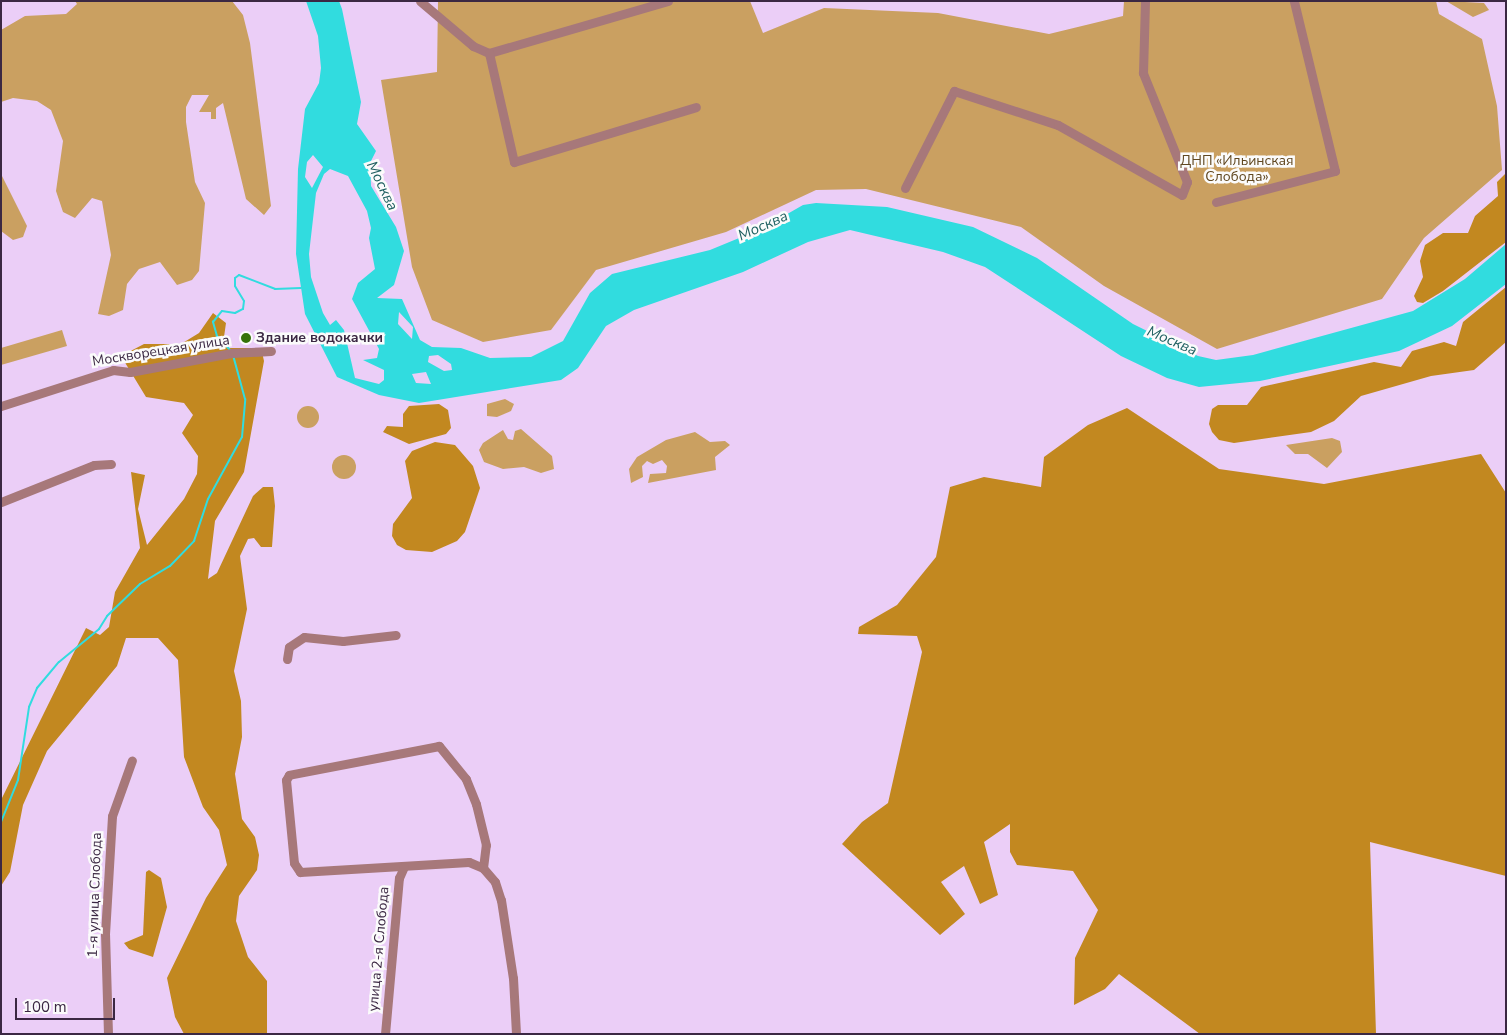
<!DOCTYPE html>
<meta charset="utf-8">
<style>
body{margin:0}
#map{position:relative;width:1507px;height:1035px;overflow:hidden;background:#ebcef7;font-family:"Nunito Sans",sans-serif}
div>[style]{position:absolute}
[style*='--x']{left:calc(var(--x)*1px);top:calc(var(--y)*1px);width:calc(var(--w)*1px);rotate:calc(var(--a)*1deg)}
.green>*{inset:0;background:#caa061}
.round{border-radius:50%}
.forest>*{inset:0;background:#c28820}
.water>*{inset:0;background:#31dcdf}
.stream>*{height:2px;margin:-1px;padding:0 1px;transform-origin:1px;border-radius:1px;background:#31dcdf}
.minor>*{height:9px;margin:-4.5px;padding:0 4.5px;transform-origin:4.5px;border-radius:4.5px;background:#a7787a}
.dots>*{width:14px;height:14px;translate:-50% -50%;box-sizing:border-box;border:2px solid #fbfbfb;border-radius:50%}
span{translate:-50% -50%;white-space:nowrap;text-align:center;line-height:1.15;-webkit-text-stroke:5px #fbfbfb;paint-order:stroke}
.park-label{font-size:14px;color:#614821}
.poi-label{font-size:14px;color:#3b2843;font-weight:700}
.left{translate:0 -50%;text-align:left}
.street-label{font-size:14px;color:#3b2843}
.water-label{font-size:15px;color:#1e5f60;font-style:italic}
.frame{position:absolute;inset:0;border:2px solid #3b2843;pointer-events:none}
.scale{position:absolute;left:15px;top:998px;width:100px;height:22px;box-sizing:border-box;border:2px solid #3b2843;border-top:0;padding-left:6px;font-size:15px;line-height:18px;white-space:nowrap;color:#3b2843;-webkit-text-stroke:4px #fbfbfb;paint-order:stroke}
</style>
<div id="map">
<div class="green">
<i style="clip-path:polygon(75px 1px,232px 1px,243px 15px,250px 43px,271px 206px,264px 215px,246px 199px,223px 103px,216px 108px,216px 119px,211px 119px,211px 112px,199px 112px,209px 95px,192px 95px,186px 107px,186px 122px,195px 182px,205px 203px,199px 271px,192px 280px,177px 285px,160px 262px,139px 269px,127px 284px,123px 310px,109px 316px,98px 314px,111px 255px,102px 201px,92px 198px,75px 218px,63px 212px,56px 191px,63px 141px,51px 110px,37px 101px,13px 98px,1px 102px,1px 30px,25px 16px,66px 14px,77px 4px)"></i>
<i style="clip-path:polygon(438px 1px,750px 1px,763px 33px,824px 8px,938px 13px,1049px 34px,1123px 16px,1124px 1px,1436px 1px,1439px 14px,1482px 39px,1497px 106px,1502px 170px,1424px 238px,1382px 299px,1217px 349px,1104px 286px,1021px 227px,866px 189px,816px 190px,726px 232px,596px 270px,551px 330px,483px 342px,432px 320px,412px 267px,381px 80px,437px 72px)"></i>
<i style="clip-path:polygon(1446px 1px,1484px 3px,1489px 10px,1473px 17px)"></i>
<i style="clip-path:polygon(1px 174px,27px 226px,23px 237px,13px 240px,1px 231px)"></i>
<i style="clip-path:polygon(62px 330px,67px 346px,1px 365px,1px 348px)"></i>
<i style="clip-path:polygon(505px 399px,514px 404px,511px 411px,497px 417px,487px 416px,487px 404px)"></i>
<i class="round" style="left:297px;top:406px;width:22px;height:22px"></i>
<i style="clip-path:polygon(521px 429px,552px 456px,554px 469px,541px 473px,524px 467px,503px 469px,484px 462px,479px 450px,483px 443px,503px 430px,508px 439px,513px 440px,515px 431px)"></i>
<i style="clip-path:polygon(695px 432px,710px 442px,725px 441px,730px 445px,715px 457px,716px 470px,648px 483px,650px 474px,666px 473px,667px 466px,662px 460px,653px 464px,647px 461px,642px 466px,643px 477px,631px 483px,629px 469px,637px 457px,666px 440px)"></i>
<i style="clip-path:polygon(1332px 438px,1340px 441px,1342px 452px,1327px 468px,1308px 454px,1295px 454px,1286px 445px)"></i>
<i class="round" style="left:332px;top:455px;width:24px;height:24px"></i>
</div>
<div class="forest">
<i style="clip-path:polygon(1506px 173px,1506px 242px,1443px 291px,1423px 303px,1417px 302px,1414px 296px,1423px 277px,1420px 261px,1425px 245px,1443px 233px,1468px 233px,1475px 216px,1498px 196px,1497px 182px)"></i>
<i style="clip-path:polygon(1506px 287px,1506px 342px,1474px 370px,1431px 376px,1361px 396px,1334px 421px,1311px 432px,1234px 443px,1219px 440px,1212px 432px,1209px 424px,1212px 409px,1218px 405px,1247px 405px,1261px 387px,1374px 362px,1401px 367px,1412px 351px,1444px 342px,1456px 346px,1463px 322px)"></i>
<i style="clip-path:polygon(213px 313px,226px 323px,224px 337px,229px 348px,261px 348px,264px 361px,244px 472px,215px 521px,208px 579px,217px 573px,253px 496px,263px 487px,273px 487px,275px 506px,272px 547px,261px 547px,254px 538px,248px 539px,240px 556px,247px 609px,234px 671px,241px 701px,242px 737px,235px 774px,242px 819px,255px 837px,259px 855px,257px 870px,239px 896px,236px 921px,248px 957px,267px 981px,267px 1034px,184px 1034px,175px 1017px,167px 978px,206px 898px,227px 865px,219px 830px,203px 807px,184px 757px,178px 660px,158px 638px,126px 638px,117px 666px,47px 751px,23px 805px,10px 872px,1px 886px,1px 800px,86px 628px,100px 635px,109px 627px,115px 592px,140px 548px,131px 472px,145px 475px,138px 509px,147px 545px,184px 499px,197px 474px,198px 456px,182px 433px,193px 415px,184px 403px,146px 397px,121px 356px,144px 344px,181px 344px,199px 333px)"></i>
<i style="clip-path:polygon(439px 404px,448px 410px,451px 428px,446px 434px,409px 444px,383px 432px,387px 426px,403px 427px,403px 414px,409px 406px)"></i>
<i style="clip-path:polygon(1127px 408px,1219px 469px,1324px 484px,1481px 454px,1506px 493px,1506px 876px,1370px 842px,1376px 1034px,1200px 1034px,1119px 974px,1105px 989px,1074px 1005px,1075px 958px,1098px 910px,1073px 871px,1017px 865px,1010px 852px,1010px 824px,984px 842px,998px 895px,980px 904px,964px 866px,941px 882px,965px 914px,940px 935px,842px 844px,862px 822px,888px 803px,922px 652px,917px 636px,858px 634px,859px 627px,897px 605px,936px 557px,950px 487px,984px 477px,1041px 487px,1044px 457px,1088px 425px)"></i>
<i style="clip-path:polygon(435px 442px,455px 445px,473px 466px,480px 488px,465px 532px,457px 541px,432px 552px,406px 550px,397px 545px,392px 536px,393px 524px,412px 498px,405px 461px,412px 451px)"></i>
<i style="clip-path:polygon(149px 870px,161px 878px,167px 907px,153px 957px,129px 949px,124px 943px,143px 935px,146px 872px)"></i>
</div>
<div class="water">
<i style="clip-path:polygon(evenodd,306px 1px,339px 1px,342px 9px,361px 102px,357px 124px,376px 151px,370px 163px,371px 186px,396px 227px,404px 251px,394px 285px,377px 298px,402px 299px,420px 340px,432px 347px,461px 348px,490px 358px,531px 357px,563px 341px,590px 293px,612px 274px,710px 250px,761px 229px,803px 205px,816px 203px,887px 207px,973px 227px,1037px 258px,1133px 324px,1198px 356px,1216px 360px,1253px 355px,1413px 311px,1465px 279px,1506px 244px,1506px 284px,1452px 326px,1399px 351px,1260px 381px,1199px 387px,1167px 378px,1121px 356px,985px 267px,943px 252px,850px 230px,808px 242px,743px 272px,634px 310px,606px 326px,578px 368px,561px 380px,419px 403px,379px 395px,337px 377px,305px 314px,296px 254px,298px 169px,305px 109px,319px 83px,321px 68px,318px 36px,306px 1px,313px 155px,323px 167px,312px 188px,305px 177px,307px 162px,313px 155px,306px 1px,330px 169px,348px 176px,367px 211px,371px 228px,369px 238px,375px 269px,358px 283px,352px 299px,379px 349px,377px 358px,363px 360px,384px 370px,384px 380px,379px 384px,355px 378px,344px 330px,336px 320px,330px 325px,323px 313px,311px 277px,309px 254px,316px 193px,324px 174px,330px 169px,306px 1px,399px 312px,413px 327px,412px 339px,398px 324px,399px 312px,306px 1px,438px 355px,451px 364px,452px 370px,444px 371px,428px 362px,429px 356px,438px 355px,306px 1px,426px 372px,431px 384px,416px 383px,412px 374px,426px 372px)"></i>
</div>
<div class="stream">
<i style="--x:231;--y:351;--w:21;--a:-133"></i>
<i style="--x:217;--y:336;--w:15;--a:-106"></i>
<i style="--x:213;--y:322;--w:14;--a:-51"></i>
<i style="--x:222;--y:311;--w:13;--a:9"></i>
<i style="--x:235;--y:313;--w:9;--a:-27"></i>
<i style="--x:243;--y:309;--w:8;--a:-83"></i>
<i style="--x:244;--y:301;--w:17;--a:-121"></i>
<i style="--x:235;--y:286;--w:8;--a:-90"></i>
<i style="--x:235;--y:278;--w:5;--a:-37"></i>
<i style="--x:239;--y:275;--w:39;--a:21"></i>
<i style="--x:275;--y:289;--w:26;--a:-2"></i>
<i style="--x:1;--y:822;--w:45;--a:-68"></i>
<i style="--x:18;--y:780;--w:74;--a:-81.4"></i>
<i style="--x:29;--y:707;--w:21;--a:-67"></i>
<i style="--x:37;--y:688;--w:34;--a:-50"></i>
<i style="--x:59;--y:662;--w:52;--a:-39.5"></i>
<i style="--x:99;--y:629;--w:15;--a:-58"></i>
<i style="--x:107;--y:616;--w:46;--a:-44.1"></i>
<i style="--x:140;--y:584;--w:35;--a:-31"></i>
<i style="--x:170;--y:566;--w:35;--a:-46"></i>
<i style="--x:194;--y:541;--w:44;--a:-71.6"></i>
<i style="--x:208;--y:499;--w:71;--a:-61.3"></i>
<i style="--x:242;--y:437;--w:38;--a:-85"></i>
<i style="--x:245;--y:399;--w:46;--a:-105.3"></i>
</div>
<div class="minor">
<i style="--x:420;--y:1;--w:70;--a:40.3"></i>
<i style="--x:473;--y:46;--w:17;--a:24"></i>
<i style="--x:668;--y:1;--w:186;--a:163.8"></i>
<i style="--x:489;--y:53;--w:112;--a:77.1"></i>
<i style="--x:514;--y:162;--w:190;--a:-16.8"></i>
<i style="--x:905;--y:188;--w:109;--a:-63.2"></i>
<i style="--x:954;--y:91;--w:109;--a:18.1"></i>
<i style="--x:1058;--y:125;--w:142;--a:29.4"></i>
<i style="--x:1182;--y:195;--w:14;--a:-69"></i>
<i style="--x:1187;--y:182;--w:118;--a:-112"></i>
<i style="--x:1143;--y:73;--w:72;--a:-88.4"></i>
<i style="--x:1216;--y:202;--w:123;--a:-14.6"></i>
<i style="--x:1335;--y:171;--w:175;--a:-103.6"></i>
<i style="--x:1;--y:406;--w:118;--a:-17.8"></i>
<i style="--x:113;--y:370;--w:17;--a:7"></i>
<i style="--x:130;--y:372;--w:104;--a:-10.6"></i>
<i style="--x:232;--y:353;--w:39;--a:-3"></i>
<i style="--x:1;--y:502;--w:100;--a:-21.7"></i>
<i style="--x:94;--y:465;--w:17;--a:-3"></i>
<i style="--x:287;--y:659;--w:12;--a:-81"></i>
<i style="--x:289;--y:647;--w:18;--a:-34"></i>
<i style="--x:304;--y:637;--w:39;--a:6"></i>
<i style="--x:343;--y:641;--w:53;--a:-6.5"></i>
<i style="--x:483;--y:868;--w:23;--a:-83"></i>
<i style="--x:486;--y:845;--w:42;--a:-103.7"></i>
<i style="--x:476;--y:804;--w:27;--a:-112"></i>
<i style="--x:466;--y:779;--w:43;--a:-129.3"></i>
<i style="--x:439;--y:746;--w:153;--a:169.1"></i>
<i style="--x:289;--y:775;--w:6;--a:121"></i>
<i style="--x:286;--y:780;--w:83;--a:84.5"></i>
<i style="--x:294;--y:863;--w:11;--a:56"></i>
<i style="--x:300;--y:872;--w:169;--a:-3.4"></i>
<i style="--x:469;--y:862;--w:15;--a:23"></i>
<i style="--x:483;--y:868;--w:18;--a:49"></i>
<i style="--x:495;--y:882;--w:19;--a:72"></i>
<i style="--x:501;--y:900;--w:79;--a:81.3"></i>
<i style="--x:513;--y:978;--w:56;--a:86.9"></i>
<i style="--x:108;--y:1034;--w:100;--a:-91.7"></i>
<i style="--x:105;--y:934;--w:118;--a:-86.6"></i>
<i style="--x:112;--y:816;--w:59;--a:-70.3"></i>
<i style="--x:385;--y:1034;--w:157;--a:-84.9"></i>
<i style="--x:399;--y:878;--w:12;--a:-66"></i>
</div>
<div class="dots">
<i style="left:246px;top:338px;background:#367309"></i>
</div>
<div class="park-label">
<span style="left:1237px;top:169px">ДНП «Ильинская<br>Слобода»</span>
</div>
<div class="poi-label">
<span class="left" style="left:256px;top:338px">Здание водокачки</span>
</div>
<div class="street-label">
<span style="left:161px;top:351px;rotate:-9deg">Москворецкая улица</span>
<span style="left:95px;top:895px;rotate:-88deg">1-я улица Слобода</span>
<span style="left:379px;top:949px;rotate:-85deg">улица 2-я Слобода</span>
</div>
<div class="water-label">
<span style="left:382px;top:186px;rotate:64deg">Москва</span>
<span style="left:763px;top:226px;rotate:-24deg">Москва</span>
<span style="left:1172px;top:341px;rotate:23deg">Москва</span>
</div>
<div class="frame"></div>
<div class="scale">100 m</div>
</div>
